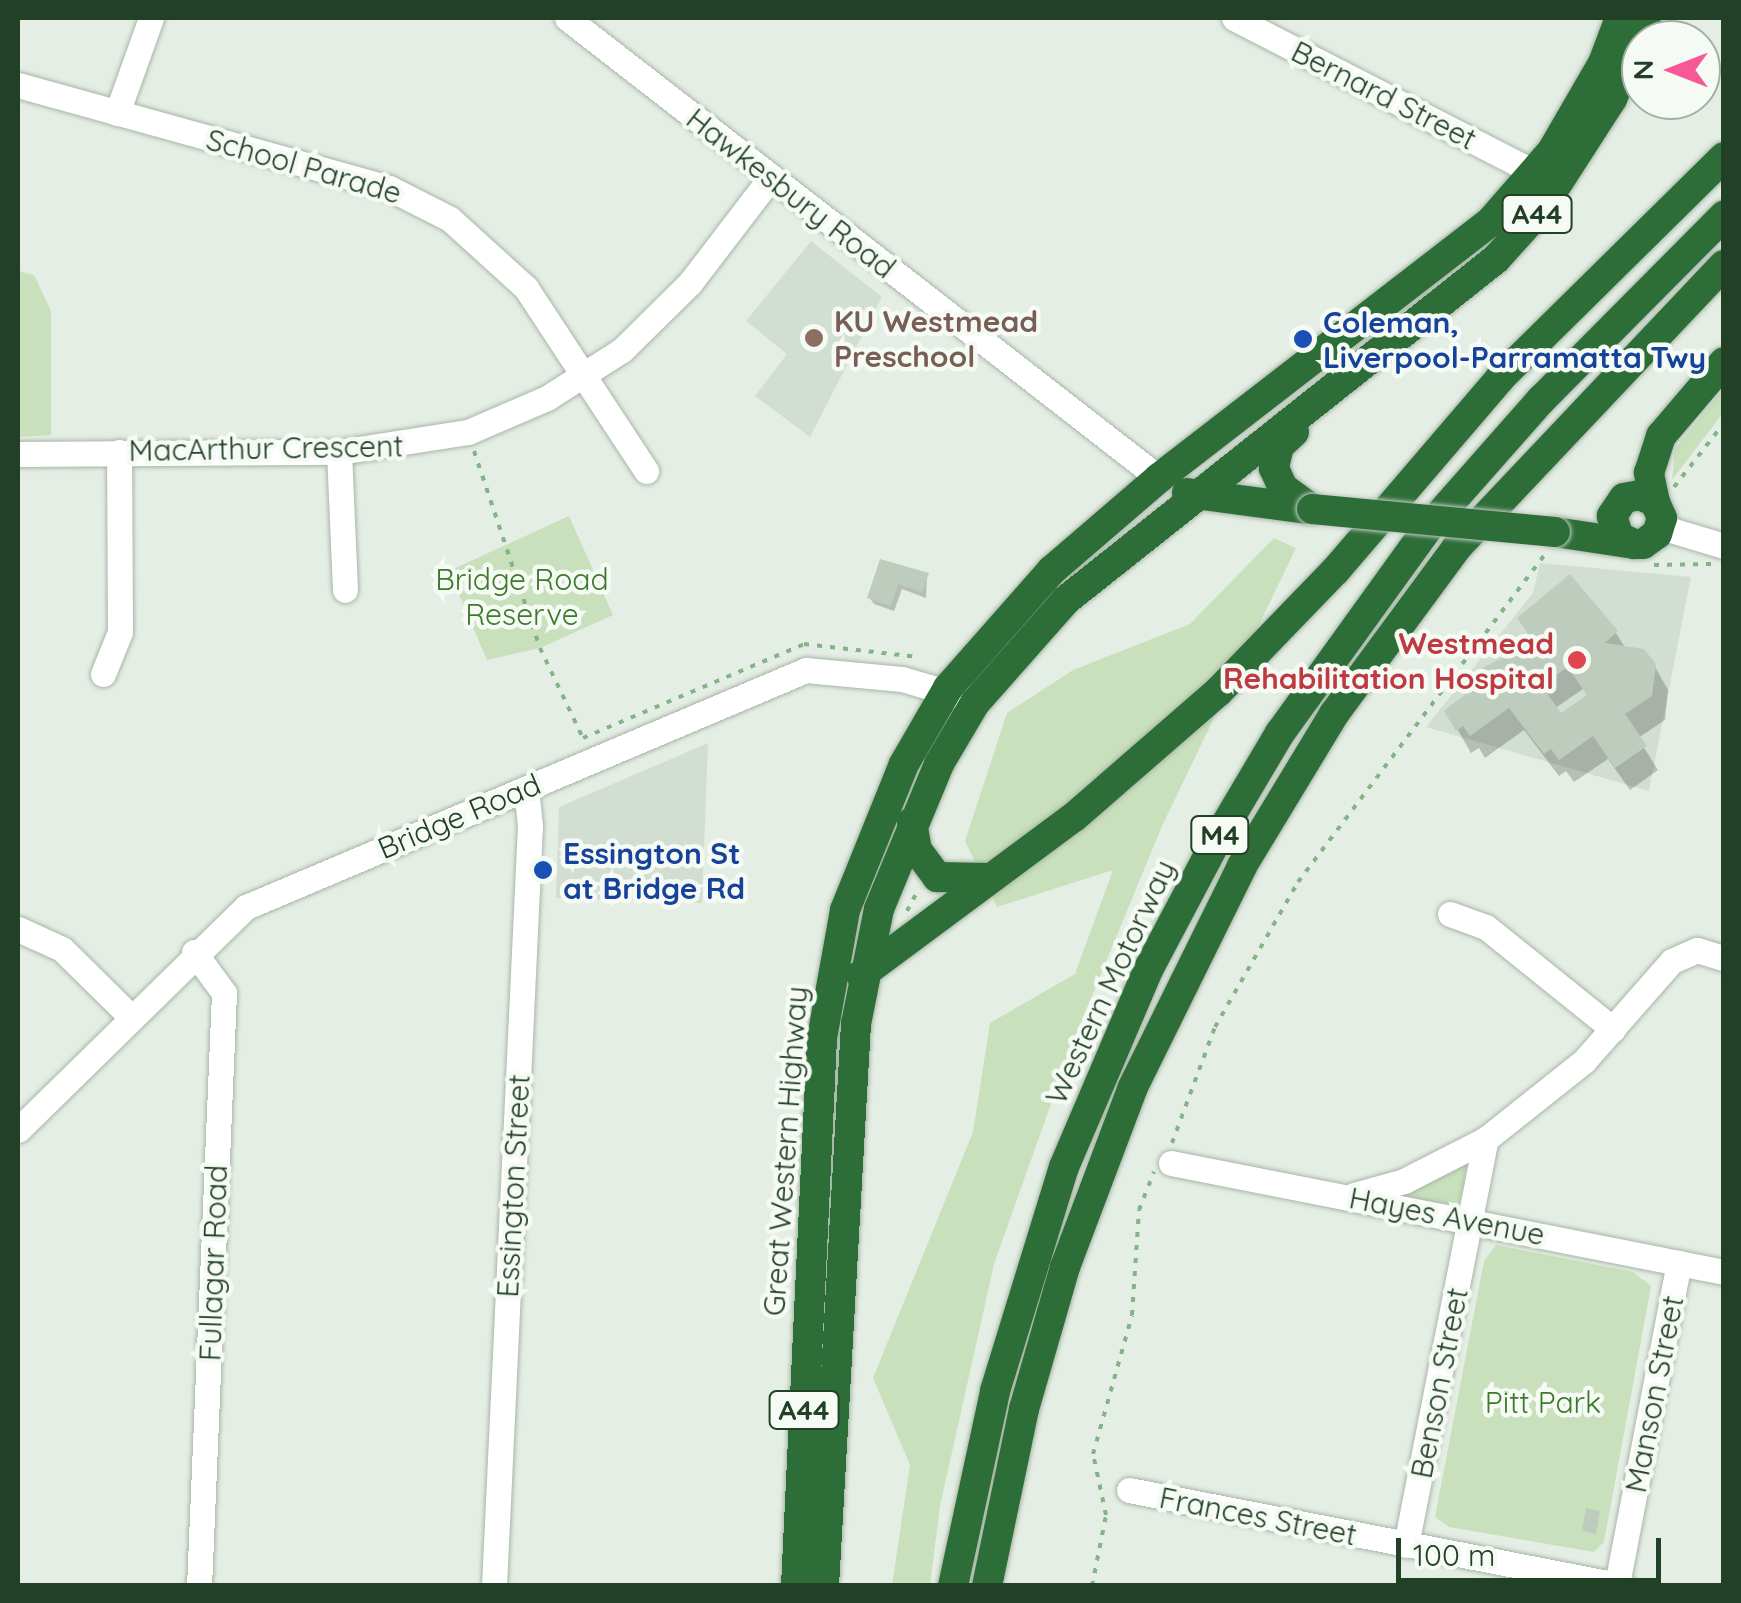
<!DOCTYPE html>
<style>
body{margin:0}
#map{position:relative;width:1741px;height:1603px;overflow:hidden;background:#e5eee4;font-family:Quicksand,sans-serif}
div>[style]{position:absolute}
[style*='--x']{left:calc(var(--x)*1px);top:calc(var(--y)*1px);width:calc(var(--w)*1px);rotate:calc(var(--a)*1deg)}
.built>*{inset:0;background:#d3ded2}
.green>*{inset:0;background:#c9e0bc}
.shadow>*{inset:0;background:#0003}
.building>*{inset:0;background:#bdccbc}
.path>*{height:4px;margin-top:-2px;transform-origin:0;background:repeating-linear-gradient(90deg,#83b386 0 5px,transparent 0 13px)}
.roads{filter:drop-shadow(0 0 2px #a7b6a7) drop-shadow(0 0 2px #a7b6a7)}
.minor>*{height:25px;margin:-12.5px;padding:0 12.5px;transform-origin:12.5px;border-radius:12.5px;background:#fff}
.highway>*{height:30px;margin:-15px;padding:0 15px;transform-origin:15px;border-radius:15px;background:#2d6e38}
.bridges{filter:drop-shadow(0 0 2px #c1cac2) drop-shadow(0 0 2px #c1cac2)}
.highway-bridge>*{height:30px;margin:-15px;padding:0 15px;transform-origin:15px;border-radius:15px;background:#2d6e38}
.dots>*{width:28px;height:28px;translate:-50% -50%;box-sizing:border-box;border:5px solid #f5faf5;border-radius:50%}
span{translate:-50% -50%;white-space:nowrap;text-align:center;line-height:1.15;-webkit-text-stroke:9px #f5faf5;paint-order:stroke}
.shield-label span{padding:2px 8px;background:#f5faf5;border:2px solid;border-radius:8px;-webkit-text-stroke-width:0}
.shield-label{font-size:28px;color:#224026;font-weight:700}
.street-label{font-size:30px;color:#224026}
.education-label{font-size:30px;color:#785e54;font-weight:700}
.left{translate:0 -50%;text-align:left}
.transit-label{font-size:30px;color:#164399;font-weight:700}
.park-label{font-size:30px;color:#3d792b}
.health-label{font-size:30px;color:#be3a42;font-weight:700}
.right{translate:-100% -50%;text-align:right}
.frame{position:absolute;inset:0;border:20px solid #224026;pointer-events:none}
.north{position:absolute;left:1621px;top:20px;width:100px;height:100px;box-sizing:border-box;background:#f5faf5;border:2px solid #a1b0a2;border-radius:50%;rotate:270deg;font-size:28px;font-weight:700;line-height:40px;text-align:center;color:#224026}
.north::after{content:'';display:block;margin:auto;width:35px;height:45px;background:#f65995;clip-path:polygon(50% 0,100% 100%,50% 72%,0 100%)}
.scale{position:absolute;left:1396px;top:1538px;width:265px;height:45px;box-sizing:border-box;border:5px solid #224026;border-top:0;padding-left:12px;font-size:30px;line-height:35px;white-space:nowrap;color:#224026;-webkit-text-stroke:8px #f5faf5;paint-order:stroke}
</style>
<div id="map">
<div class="built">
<i style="clip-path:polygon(811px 241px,882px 297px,810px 437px,755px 396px,787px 354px,746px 321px)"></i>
<i style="clip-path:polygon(1540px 563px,1691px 577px,1649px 791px,1426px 727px,1533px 593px)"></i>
<i style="clip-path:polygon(708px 743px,702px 903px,556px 898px,559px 807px)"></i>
</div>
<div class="green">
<i style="clip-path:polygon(18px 271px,34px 275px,51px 311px,51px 435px,18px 437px)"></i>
<i style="clip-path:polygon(1723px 390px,1723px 413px,1672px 480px,1675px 449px)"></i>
<i style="clip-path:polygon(569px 516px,613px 615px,540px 648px,487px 660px,449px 571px)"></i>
<i style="clip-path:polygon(1274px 538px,1296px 548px,1162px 826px,1073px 1042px,994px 1264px,940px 1506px,930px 1585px,892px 1585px,910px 1465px,873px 1378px,973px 1132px,990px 1023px,1075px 974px,1113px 870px,997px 907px,965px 841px,1007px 713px,1073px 670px,1190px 624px)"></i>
<i style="clip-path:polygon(1468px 1159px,1459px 1206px,1408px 1197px,1406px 1191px)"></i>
<i style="clip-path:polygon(1496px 1245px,1633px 1272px,1651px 1286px,1604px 1542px,1594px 1552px,1449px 1527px,1435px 1517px,1484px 1261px)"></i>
</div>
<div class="shadow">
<i style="clip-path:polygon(881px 562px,927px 576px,926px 598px,902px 589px,894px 611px,874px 604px,869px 597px)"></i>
<i style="clip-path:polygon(evenodd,1616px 633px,1626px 649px,1654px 665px,1668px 690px,1665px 720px,1638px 738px,1658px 770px,1630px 790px,1608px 759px,1574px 782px,1566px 771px,1559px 776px,1524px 730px,1485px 758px,1479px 748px,1471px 753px,1447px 711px,1450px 706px,1491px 678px,1616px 633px,1583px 689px,1589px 697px,1560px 717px,1554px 709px,1583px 689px)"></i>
</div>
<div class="building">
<i style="clip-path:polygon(880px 559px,929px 573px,922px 592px,898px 584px,891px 606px,867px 598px)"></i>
<i style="clip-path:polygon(evenodd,1570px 574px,1618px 631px,1605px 643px,1644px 649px,1656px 664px,1652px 696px,1625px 714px,1647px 746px,1615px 768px,1593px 736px,1559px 760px,1551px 749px,1544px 754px,1509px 708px,1470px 736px,1463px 726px,1456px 731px,1444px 711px,1488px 677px,1482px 668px,1534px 642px,1517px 618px,1570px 574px,1568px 667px,1587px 695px,1561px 713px,1541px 685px,1568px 667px)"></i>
<i style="clip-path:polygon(1586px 1508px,1600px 1511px,1596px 1534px,1582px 1531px)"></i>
</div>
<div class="path">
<i style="--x:474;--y:451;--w:208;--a:71.5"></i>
<i style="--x:540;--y:648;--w:100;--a:64.5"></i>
<i style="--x:583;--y:738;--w:240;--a:-23"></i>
<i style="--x:804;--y:644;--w:115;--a:6.5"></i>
<i style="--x:1674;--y:487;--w:81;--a:-52"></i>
<i style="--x:1654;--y:565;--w:57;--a:-1"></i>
<i style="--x:907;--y:911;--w:26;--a:-62"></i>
<i style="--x:1172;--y:1143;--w:124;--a:-69.7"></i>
<i style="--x:1215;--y:1027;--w:167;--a:-60.2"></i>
<i style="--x:1298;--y:882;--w:411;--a:-53"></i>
<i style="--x:1092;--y:1586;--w:72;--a:-78.8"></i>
<i style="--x:1106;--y:1515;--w:62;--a:-102"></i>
<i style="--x:1093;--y:1454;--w:144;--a:-74.3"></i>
<i style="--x:1132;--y:1315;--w:105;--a:-86.2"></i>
<i style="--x:1139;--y:1210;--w:41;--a:-68.5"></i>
</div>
<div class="roads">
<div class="minor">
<i style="--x:567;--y:18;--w:750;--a:37.85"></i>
<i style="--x:1234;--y:18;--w:339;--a:27.2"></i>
<i style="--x:18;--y:85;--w:385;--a:15.5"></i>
<i style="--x:389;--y:188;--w:68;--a:26.9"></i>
<i style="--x:450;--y:219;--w:103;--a:42.2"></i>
<i style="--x:526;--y:288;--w:219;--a:56.7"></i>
<i style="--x:117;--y:113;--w:101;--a:-70.3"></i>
<i style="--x:339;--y:452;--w:138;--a:87.5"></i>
<i style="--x:18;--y:454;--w:321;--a:-0.4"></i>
<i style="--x:339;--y:452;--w:131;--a:-8.8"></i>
<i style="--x:468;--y:432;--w:86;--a:-23.3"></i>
<i style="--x:547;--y:398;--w:89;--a:-32.6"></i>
<i style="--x:622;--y:350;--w:95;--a:-44.6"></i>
<i style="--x:690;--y:283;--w:133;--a:-52.6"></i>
<i style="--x:1661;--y:527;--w:66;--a:16.8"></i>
<i style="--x:103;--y:674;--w:45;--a:-68"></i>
<i style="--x:120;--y:632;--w:180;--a:-90.3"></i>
<i style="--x:1450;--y:914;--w:38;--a:20"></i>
<i style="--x:1486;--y:927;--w:163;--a:38.8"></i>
<i style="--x:18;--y:929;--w:48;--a:24.4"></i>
<i style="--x:62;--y:949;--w:97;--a:44.6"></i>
<i style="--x:194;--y:952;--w:51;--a:53.8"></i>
<i style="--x:224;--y:993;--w:594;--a:92.41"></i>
<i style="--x:18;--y:1130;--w:319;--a:-44.4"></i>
<i style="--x:246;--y:907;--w:608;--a:-22.94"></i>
<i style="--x:806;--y:670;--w:96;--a:5.4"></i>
<i style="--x:902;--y:679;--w:65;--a:16.2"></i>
<i style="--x:1171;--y:1163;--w:564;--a:11.15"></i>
<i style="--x:1354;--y:1195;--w:52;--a:-15.6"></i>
<i style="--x:1404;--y:1181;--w:92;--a:-27.1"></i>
<i style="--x:1129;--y:1490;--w:503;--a:11"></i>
<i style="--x:1406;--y:1545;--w:414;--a:-78.9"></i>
<i style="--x:1486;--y:1139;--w:125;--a:-38.5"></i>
<i style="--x:1584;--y:1061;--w:133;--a:-48.7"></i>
<i style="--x:1672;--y:961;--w:27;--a:-24"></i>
<i style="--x:1697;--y:950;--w:28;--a:17"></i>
<i style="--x:1617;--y:1584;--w:327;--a:-79.1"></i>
<i style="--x:494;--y:1586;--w:761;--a:-87.29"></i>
<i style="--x:530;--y:826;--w:38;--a:-96"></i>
</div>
<div class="highway">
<i style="--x:1294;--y:432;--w:21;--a:137"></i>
<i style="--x:1279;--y:446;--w:23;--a:103"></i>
<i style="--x:1274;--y:468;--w:22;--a:66"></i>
<i style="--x:1283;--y:488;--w:36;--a:36"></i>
<i style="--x:1187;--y:493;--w:123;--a:7.5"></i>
<i style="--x:1655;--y:502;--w:30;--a:-102"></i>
<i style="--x:1649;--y:473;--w:39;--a:-72"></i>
<i style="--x:1661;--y:436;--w:97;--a:-49.6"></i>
<i style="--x:1555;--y:532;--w:80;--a:8.6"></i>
<i style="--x:1634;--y:544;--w:9;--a:0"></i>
<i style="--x:1643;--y:544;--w:17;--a:-36"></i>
<i style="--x:1657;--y:534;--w:17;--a:-73"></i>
<i style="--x:1662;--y:518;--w:17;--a:-114"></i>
<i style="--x:1655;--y:502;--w:17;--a:-155"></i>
<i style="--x:1640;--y:495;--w:16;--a:169"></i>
<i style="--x:1624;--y:498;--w:22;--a:124"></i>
<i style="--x:1612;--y:516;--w:22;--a:72"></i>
<i style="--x:1619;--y:537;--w:17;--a:25"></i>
<i style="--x:912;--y:822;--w:28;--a:80"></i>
<i style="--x:917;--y:850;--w:34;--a:53"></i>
<i style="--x:937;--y:877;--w:53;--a:1.1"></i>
<i style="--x:861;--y:975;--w:265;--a:-36.6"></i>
<i style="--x:1074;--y:817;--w:191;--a:-41"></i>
<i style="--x:1218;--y:692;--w:168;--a:-46"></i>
<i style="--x:1335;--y:571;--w:255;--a:-49.4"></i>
<i style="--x:1501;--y:377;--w:313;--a:-44.6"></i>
<i style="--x:796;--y:1586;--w:549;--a:-87.28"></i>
<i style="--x:822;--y:1038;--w:130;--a:-79.8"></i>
<i style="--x:845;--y:910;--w:157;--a:-68"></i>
<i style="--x:904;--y:764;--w:88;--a:-59.9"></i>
<i style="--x:948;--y:688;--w:157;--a:-48.6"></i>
<i style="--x:1052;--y:570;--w:141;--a:-40.7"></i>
<i style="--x:1159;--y:478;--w:420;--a:-37.7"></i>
<i style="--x:1491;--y:221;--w:93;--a:-48.9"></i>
<i style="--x:1552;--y:151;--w:102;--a:-59.9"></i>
<i style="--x:1603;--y:63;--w:48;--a:-69.3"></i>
<i style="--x:824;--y:1586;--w:563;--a:-86.74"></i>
<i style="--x:856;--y:1024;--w:117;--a:-78.7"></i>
<i style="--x:879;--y:909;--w:157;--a:-67.5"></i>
<i style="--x:939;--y:764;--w:71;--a:-59.5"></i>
<i style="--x:975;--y:703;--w:137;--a:-48.5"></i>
<i style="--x:1066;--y:600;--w:549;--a:-38.42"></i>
<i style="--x:1496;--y:259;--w:67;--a:-48"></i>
<i style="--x:1541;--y:209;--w:131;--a:-57.2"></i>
<i style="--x:1612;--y:99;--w:88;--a:-67.2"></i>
<i style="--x:953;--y:1586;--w:199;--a:-77.8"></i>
<i style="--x:995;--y:1391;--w:234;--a:-72.9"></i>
<i style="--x:1064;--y:1167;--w:216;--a:-66.9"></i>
<i style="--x:1149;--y:968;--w:149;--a:-62.1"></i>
<i style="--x:1219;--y:836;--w:120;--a:-59.4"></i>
<i style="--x:1280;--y:733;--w:253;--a:-54.2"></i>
<i style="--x:1428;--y:528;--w:171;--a:-48.6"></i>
<i style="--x:1541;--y:400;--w:260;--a:-45.2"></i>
<i style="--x:987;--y:1586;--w:181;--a:-78.2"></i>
<i style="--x:1024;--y:1409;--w:148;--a:-73.9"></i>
<i style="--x:1065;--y:1267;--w:192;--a:-69.3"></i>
<i style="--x:1133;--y:1087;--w:246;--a:-63.7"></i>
<i style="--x:1242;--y:866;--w:178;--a:-58.8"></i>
<i style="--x:1334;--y:714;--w:207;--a:-53.6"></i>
<i style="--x:1457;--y:547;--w:388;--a:-46.6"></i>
</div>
</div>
<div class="bridges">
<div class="highway-bridge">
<i style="--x:1312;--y:509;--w:244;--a:5.4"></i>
</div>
</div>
<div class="dots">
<i style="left:814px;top:338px;background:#8d6e63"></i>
<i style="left:1303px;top:339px;background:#1a4fb4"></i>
<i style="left:1577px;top:660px;background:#e0444e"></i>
<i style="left:543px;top:870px;background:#1a4fb4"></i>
</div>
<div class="shield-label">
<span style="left:1537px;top:214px">A44</span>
<span style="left:1220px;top:835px">M4</span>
<span style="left:804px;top:1410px">A44</span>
</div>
<div class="street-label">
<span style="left:1384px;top:95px;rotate:27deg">Bernard Street</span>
<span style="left:304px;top:166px;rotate:16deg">School Parade</span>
<span style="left:791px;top:193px;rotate:38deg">Hawkesbury Road</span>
<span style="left:266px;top:448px;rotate:-1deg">MacArthur Crescent</span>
<span style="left:459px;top:816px;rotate:-23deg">Bridge Road</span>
<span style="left:1110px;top:982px;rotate:-65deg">Western Motorway</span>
<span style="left:785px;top:1151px;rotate:-86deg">Great Western Highway</span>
<span style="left:513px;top:1186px;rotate:-87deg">Essington Street</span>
<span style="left:1447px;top:1216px;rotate:11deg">Hayes Avenue</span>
<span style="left:213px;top:1263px;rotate:-88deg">Fullagar Road</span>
<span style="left:1439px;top:1383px;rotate:-79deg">Benson Street</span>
<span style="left:1654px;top:1394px;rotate:-79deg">Manson Street</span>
<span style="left:1258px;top:1516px;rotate:11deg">Frances Street</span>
</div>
<div class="education-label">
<span class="left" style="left:834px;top:338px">KU Westmead<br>Preschool</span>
</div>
<div class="transit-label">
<span class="left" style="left:1323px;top:339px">Coleman,<br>Liverpool-Parramatta Twy</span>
<span class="left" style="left:563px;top:870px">Essington St<br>at Bridge Rd</span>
</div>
<div class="park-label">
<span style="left:522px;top:596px">Bridge Road<br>Reserve</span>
<span style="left:1543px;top:1402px">Pitt Park</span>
</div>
<div class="health-label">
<span class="right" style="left:1554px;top:660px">Westmead<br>Rehabilitation Hospital</span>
</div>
<div class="frame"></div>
<div class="north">N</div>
<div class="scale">100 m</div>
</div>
